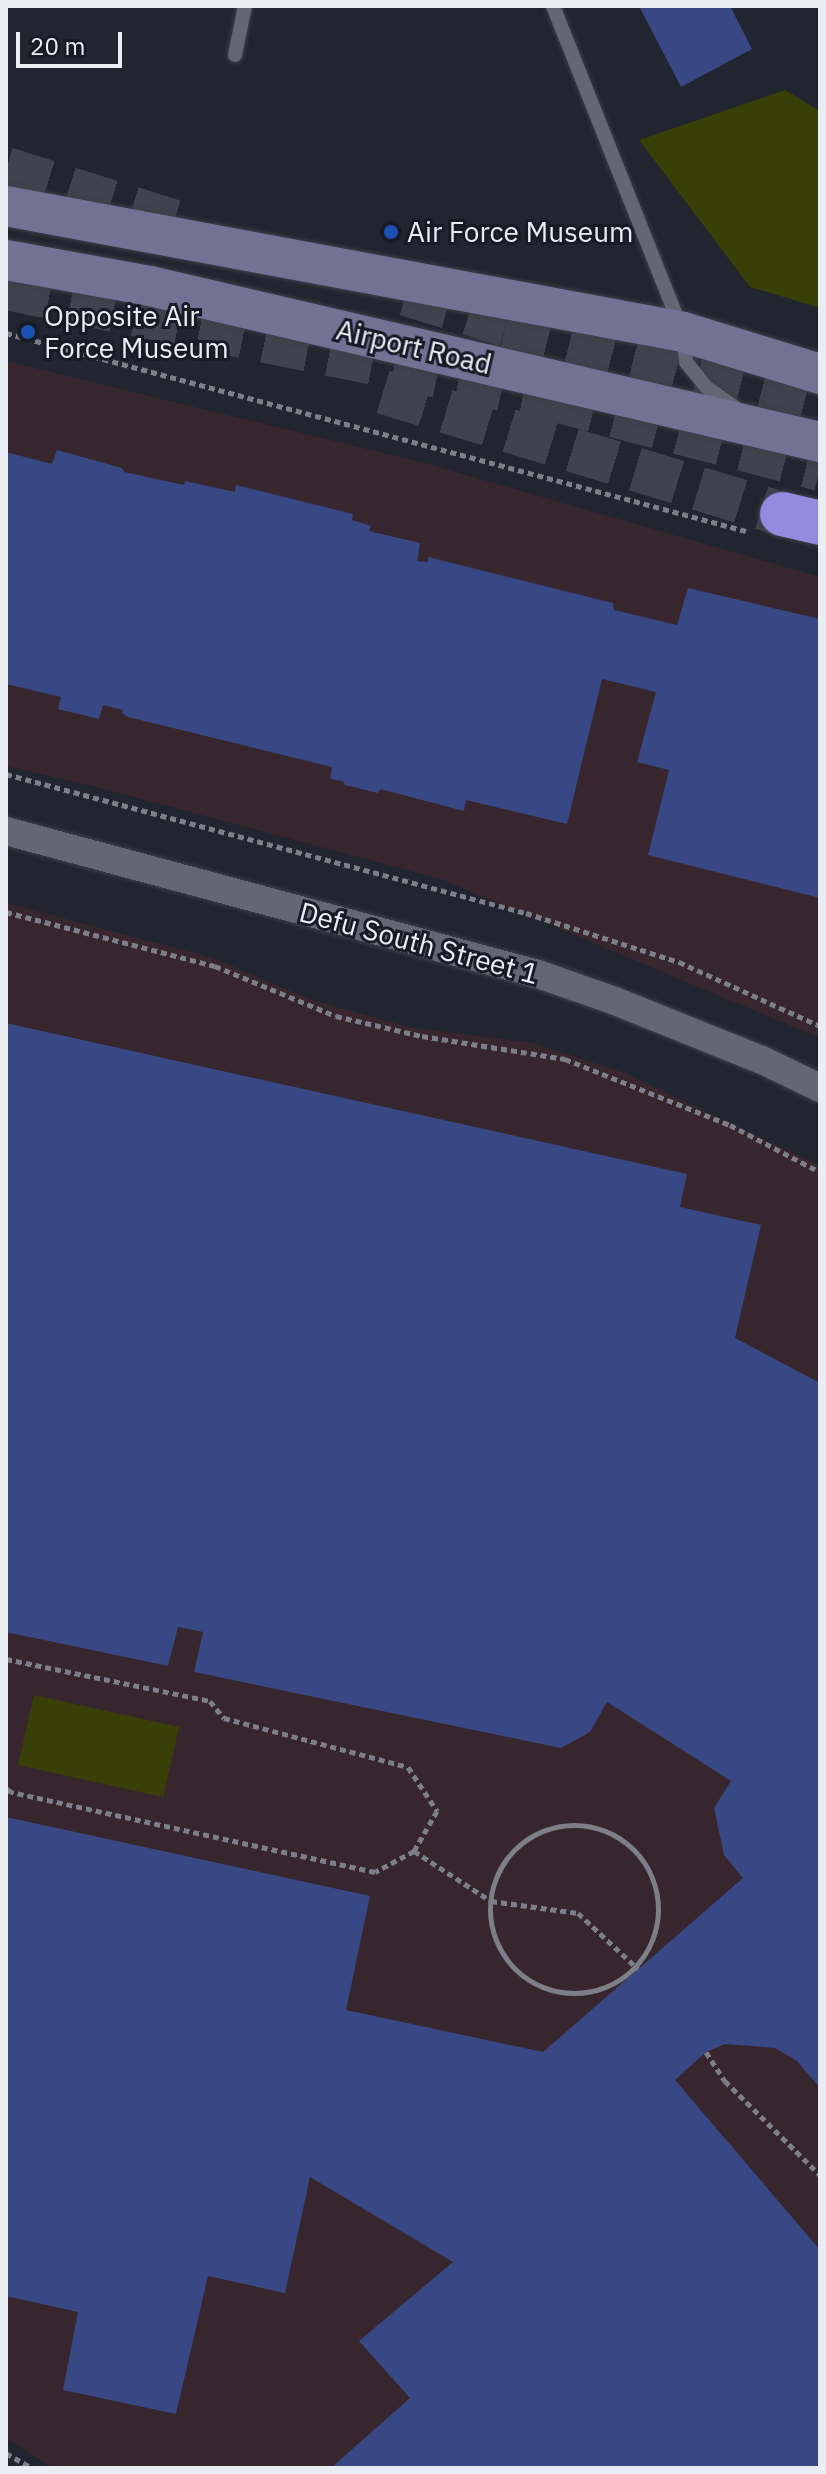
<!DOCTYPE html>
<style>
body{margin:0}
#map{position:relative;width:826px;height:2474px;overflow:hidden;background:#21252f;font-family:"IBM Plex Sans",sans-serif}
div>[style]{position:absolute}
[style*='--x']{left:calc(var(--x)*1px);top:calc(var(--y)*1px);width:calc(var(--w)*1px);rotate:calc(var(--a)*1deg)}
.industrial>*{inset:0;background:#38262e}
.green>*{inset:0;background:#383f07}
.building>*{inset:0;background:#374884}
.motorway-tunnel>*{height:44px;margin-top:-22px;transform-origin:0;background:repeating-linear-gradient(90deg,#3f434d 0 44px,transparent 0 66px)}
.path>*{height:5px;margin-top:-2.5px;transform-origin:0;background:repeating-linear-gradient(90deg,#7c7f88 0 6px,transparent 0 10px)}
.path>.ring{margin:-2.5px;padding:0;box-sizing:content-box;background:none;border:5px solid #7c7f88;border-radius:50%}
.roads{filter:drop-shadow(0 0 2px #3c3f48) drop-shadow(0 0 2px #3c3f48)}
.service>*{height:14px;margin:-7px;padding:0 7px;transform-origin:7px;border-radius:7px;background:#636774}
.minor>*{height:28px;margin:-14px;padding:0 14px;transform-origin:14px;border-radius:14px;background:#636774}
.secondary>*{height:40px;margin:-20px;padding:0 20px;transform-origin:20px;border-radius:20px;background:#717294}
.motorway>*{height:44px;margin:-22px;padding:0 22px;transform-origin:22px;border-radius:22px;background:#918cdf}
.dots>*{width:22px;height:22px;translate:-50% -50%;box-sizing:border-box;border:4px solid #181b25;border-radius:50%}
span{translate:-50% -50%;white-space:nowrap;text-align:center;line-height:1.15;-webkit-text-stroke:6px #181b25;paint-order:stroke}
.poi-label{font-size:28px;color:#ebedf5}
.left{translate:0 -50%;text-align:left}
.street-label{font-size:28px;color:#ebedf5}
.frame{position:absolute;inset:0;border:8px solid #ebedf5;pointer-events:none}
.scale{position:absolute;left:16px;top:32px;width:106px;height:36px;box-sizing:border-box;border:4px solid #ebedf5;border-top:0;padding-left:10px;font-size:24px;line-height:28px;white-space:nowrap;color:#ebedf5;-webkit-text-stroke:6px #181b25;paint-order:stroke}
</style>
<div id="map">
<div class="industrial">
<i style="clip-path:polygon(6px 361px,424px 463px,820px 577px,820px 1038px,441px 879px,89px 785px,6px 766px)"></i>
<i style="clip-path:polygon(6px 903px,213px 958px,312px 1000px,409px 1027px,533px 1043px,625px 1073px,820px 1166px,820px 2468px,54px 2468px,6px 2438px)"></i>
</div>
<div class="green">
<i style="clip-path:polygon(785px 90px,820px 111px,820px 308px,750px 287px,639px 140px)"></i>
<i style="clip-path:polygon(34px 1695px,179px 1727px,163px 1797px,18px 1765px)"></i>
</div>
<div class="building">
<i style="clip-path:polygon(639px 6px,730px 6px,752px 49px,681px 87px)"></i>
<i style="clip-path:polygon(57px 450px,122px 468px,124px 472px,184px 485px,185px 481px,235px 492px,236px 485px,353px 514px,352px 520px,371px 526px,369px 531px,420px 543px,417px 561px,428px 562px,428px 557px,613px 603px,614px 610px,677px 625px,688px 588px,820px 619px,820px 898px,648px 855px,669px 770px,637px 762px,656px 692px,602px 679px,567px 824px,466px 800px,464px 811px,380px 789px,378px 793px,345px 785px,343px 781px,330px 779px,332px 767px,128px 717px,122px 713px,123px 710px,103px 705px,99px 719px,58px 709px,61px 697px,6px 684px,6px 452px,52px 464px)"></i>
<i style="clip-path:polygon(6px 1023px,687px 1174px,680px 1207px,761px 1225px,735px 1338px,820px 1383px,820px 2088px,797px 2061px,775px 2048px,725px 2044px,706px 2052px,675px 2080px,820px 2250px,820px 2468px,331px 2468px,410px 2398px,359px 2341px,453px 2262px,310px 2177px,285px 2293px,208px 2276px,176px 2414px,63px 2390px,78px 2312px,6px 2296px,6px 1817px,370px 1896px,346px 2010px,543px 2052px,743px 1878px,724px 1855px,714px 1808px,731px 1781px,607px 1702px,590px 1732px,561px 1748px,194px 1672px,203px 1632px,178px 1627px,168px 1666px,6px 1632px)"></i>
</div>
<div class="motorway-tunnel">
<i style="--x:6;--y:169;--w:194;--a:17.4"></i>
<i style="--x:6;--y:288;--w:556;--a:11.51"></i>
<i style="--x:551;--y:399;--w:278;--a:14.6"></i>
<i style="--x:406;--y:294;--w:105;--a:17.2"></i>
<i style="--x:506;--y:325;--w:324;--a:14.5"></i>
<i style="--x:383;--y:392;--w:417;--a:17"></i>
</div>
<div class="path">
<i style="--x:6;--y:333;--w:766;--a:14.98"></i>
<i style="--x:6;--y:774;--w:538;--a:14.97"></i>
<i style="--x:526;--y:913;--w:161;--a:17.8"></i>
<i style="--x:679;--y:962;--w:155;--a:24.4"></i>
<i style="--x:6;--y:912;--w:216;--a:14.5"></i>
<i style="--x:215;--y:966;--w:131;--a:22.5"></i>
<i style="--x:336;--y:1016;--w:88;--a:13.1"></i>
<i style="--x:422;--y:1036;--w:145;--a:9.1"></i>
<i style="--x:565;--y:1059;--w:178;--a:21.8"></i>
<i style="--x:730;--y:1125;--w:102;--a:27.6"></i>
<i style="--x:6;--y:1659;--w:208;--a:11.6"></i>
<i style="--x:210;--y:1701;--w:22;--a:51"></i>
<i style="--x:224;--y:1718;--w:190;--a:14.9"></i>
<i style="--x:408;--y:1767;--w:53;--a:56.6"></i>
<i style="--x:437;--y:1811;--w:46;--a:119.9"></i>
<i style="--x:414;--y:1851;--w:44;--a:151.7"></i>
<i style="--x:375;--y:1872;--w:373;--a:-167.6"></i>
<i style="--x:11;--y:1792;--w:6;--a:-141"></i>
<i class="ring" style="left:490px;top:1825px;width:163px;height:163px"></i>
<i style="--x:414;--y:1851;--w:92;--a:33"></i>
<i style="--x:491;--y:1901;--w:88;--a:7.9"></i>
<i style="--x:578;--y:1913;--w:82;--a:43"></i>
<i style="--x:706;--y:2052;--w:35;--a:57"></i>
<i style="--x:725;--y:2081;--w:134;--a:44.7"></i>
<i style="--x:6;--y:2453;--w:30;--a:30"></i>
</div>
<div class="roads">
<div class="service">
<i style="--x:553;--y:6;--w:351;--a:68.3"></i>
<i style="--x:683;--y:332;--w:30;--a:84"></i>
<i style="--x:686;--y:362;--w:32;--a:51"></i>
<i style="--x:706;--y:387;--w:39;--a:35"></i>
<i style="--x:235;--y:55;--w:50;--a:-78.5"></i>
</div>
<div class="minor">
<i style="--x:6;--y:831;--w:551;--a:15.05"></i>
<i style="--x:538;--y:974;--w:82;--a:19.3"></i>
<i style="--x:615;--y:1001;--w:158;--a:21.9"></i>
<i style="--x:762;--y:1060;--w:64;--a:25.8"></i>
</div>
<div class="secondary">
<i style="--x:6;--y:206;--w:689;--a:10.54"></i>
<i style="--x:683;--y:332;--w:143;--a:17"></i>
<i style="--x:6;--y:260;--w:146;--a:10.2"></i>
<i style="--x:150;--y:286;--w:688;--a:13.11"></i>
</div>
<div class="motorway">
<i style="--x:782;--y:514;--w:39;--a:13"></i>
</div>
</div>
<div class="dots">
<i style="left:391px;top:232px;background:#1a4fb4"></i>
<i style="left:28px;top:332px;background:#1a4fb4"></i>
</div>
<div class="poi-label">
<span class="left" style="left:407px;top:232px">Air Force Museum</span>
<span class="left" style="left:44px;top:332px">Opposite Air<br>Force Museum</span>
</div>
<div class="street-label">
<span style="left:414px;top:347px;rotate:13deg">Airport Road</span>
<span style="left:419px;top:943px;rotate:15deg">Defu South Street 1</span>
</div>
<div class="frame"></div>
<div class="scale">20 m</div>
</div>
